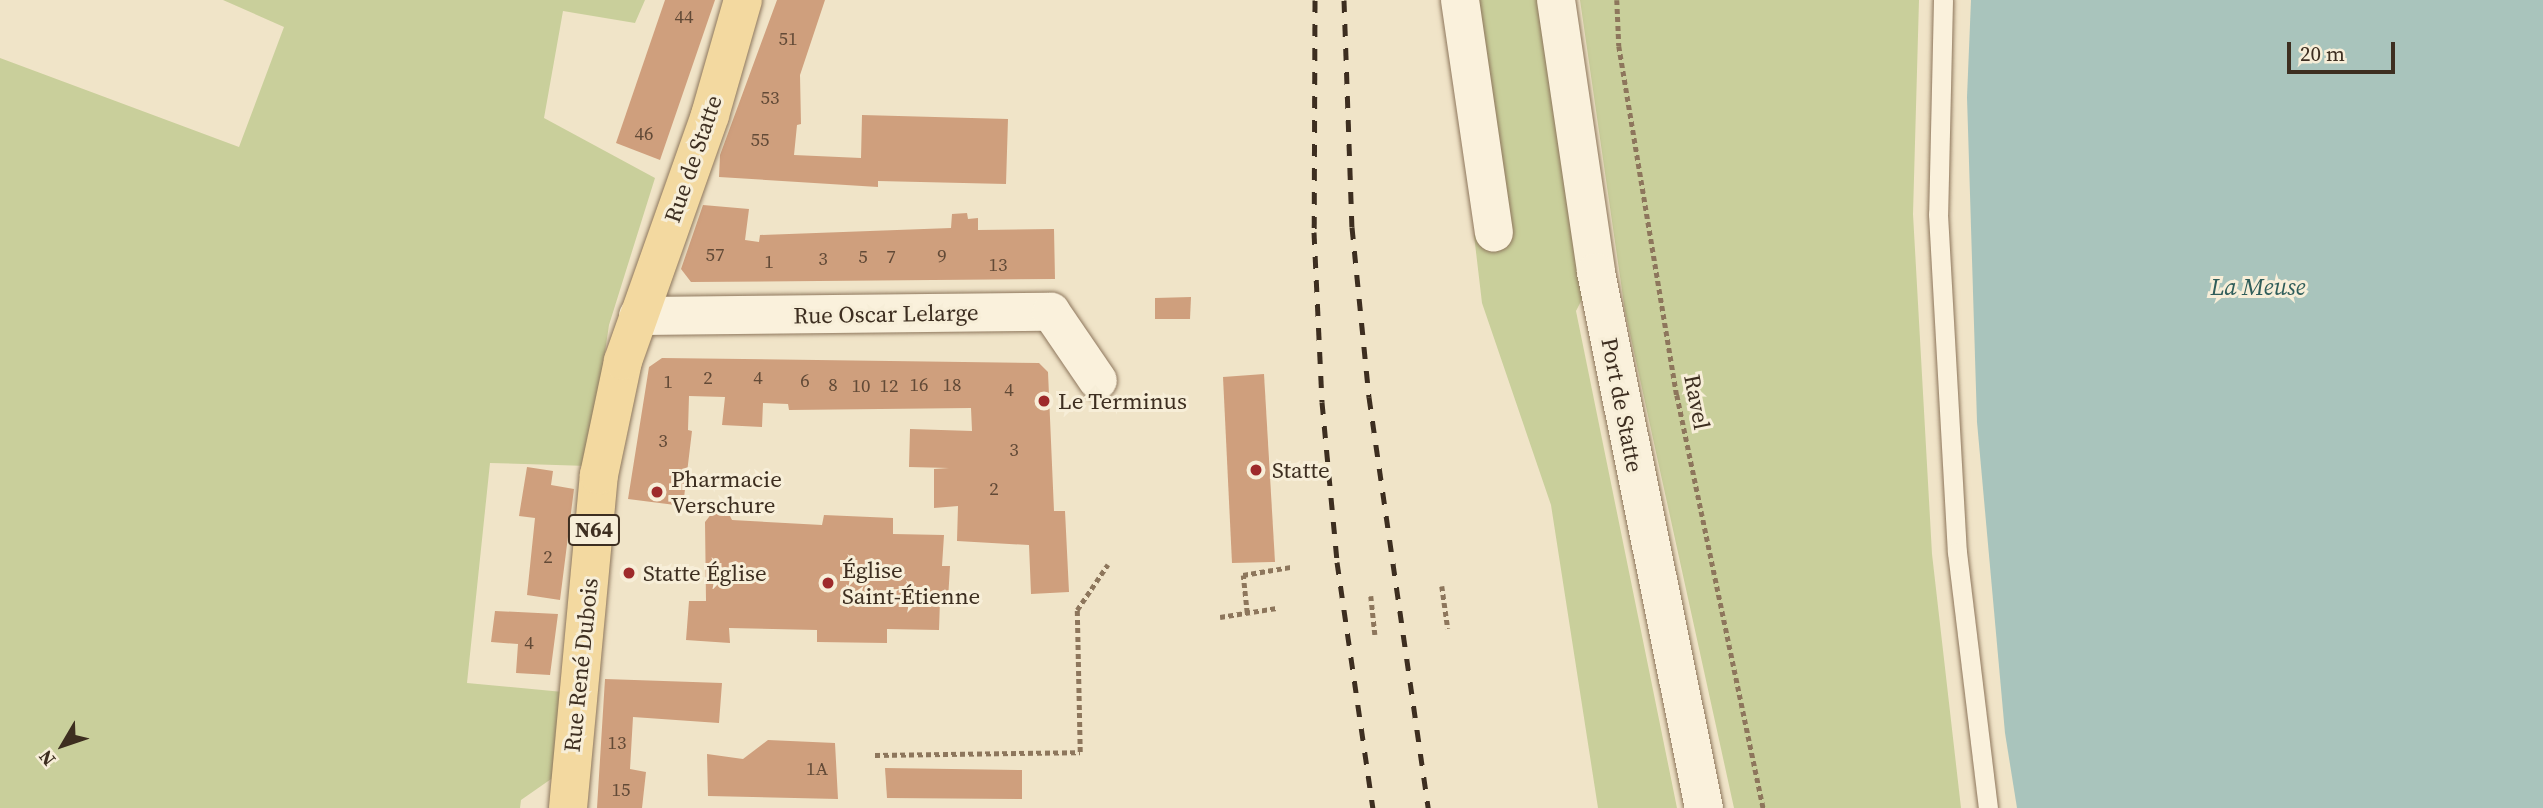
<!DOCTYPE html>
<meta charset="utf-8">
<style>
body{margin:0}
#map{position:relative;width:2543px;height:808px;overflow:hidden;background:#f0e4c8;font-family:"Source Serif 4",serif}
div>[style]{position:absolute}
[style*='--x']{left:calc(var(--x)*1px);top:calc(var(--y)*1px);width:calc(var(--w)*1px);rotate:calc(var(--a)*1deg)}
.green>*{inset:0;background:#c9cf9b}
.water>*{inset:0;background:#a9c4bc}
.building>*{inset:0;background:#cf9f7d}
.path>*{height:4.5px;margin-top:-2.25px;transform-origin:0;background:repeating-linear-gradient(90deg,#8d765c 0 5px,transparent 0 8.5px)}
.roads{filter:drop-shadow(0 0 2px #8d765c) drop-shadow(0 0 2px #8d765c)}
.service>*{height:19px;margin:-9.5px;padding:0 9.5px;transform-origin:9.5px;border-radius:9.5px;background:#faf1dc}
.minor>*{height:38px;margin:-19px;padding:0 19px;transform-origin:19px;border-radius:19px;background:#faf1dc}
.tertiary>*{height:38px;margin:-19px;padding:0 19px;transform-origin:19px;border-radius:19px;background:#faf1dc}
.primary>*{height:38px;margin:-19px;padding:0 19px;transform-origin:19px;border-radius:19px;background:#f3d9a0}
.rail>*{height:5px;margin-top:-2.5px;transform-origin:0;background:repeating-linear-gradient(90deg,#3d2e20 0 12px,transparent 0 24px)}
.dots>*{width:19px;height:19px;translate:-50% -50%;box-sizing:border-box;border:4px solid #f7eed8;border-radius:50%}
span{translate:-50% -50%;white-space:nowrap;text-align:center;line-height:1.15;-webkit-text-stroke:6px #f7eed8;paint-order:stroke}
.number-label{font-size:19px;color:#624a37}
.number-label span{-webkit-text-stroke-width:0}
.shield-label span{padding:2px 5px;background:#f7eed8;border:2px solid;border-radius:5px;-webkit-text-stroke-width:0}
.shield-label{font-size:21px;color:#3d2e20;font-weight:700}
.street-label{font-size:23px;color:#3d2e20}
.poi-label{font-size:23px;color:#3d2e20}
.left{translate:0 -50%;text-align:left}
.water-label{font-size:24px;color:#2f5d5a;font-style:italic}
.north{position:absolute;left:28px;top:710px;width:70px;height:70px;-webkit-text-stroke:5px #f7eed8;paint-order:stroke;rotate:231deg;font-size:19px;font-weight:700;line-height:28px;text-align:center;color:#3d2e20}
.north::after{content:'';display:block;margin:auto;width:24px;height:32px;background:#3d2e20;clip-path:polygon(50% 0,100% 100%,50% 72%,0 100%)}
.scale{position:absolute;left:2287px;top:42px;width:108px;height:32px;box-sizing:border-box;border:4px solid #3d2e20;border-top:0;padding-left:9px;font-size:21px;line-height:24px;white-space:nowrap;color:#3d2e20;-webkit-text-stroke:5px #f7eed8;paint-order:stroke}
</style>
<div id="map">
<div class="green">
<i style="clip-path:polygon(223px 0,645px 0,635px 23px,563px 11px,544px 118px,655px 178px,609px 325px,588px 466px,490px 463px,467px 683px,563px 692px,554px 777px,521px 800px,520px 808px,0 808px,0 58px,239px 147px,284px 27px)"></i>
<i style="clip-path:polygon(1460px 0,1557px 0,1596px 272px,1576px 311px,1677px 808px,1598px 808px,1551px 505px,1482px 303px,1474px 235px,1494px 233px)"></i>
<i style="clip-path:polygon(1580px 0,1919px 0,1913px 214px,1932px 554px,1961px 808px,1734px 808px,1625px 311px)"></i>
</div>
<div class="water">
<i style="clip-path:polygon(1971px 0,2543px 0,2543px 808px,2017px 808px,2005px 733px,1977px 422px,1967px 97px)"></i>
</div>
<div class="building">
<i style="clip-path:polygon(665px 0,715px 0,660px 160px,616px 143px)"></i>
<i style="clip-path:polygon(777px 0,825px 0,800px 75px,801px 124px,797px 125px,794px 155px,861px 158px,862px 115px,1008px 119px,1006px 184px,878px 181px,878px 187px,719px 177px,720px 155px)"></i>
<i style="clip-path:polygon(703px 205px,749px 209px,745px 240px,759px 242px,760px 235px,951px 228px,952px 214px,967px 213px,968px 219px,978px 218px,978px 230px,1054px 229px,1055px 279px,691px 282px,681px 269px)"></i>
<i style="clip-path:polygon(1191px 297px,1190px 319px,1155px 319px,1155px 298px)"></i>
<i style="clip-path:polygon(662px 358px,1039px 363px,1048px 372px,1054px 511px,1065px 511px,1069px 592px,1031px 594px,1029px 545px,957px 541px,958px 506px,934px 508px,934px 469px,949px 468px,909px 467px,910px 429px,972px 431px,971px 408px,789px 410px,788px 404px,763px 403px,762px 427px,722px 425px,725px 397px,689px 396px,688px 430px,692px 431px,683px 506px,628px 499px,649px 367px)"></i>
<i style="clip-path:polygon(1264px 374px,1275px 562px,1232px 563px,1223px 377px)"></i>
<i style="clip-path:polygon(527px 467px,553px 471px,551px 485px,574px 489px,560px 600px,527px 595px,535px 518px,519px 516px)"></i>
<i style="clip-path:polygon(716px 508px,728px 512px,732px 520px,822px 525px,824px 515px,893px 518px,893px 534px,944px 535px,942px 566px,950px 566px,948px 600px,940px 600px,939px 630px,887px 629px,887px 643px,817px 642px,817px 630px,729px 628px,730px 643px,686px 640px,689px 601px,706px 601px,705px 522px)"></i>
<i style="clip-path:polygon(495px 611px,558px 614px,550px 675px,516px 673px,518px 644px,491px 642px)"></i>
<i style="clip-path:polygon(605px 679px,722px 683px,719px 723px,633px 717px,630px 769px,646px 772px,642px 808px,597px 808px)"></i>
<i style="clip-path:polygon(768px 740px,835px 743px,838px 799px,708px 796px,707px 754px,743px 759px)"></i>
<i style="clip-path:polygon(885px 768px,1022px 770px,1022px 799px,887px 798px)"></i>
</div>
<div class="path">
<i style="--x:1617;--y:0;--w:46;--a:87.5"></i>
<i style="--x:1619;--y:46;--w:354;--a:80.6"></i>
<i style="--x:1677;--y:395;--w:422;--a:78.2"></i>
<i style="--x:1442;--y:586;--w:43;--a:82.1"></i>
<i style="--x:1371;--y:596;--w:39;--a:84"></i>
<i style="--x:1247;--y:613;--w:38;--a:-96"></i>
<i style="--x:1243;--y:575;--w:49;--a:-9.5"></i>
<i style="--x:1220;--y:617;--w:58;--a:-9"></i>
<i style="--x:875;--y:755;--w:205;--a:-0.8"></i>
<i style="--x:1080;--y:752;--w:142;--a:-91.2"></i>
<i style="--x:1077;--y:610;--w:55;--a:-56"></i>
</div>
<div class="roads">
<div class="service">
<i style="--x:1943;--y:0;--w:214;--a:91.3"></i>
<i style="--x:1938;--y:214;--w:339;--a:86.8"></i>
<i style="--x:1957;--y:552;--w:258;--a:83.1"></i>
</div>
<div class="minor">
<i style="--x:1460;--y:0;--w:235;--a:81.7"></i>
<i style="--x:638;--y:316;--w:413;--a:-0.6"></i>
<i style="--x:1051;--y:312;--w:83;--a:55.7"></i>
</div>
<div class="tertiary">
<i style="--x:1556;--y:0;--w:275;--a:81.6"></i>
<i style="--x:1596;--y:272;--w:547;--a:78.61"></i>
</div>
<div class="primary">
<i style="--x:568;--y:808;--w:334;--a:-84.7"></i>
<i style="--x:599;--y:475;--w:116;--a:-78.1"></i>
<i style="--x:623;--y:361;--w:261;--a:-70.5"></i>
<i style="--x:710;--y:115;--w:120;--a:-74"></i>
</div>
</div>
<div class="rail">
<i style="--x:1315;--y:0;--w:232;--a:90.2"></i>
<i style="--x:1314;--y:232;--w:170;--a:87.3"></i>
<i style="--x:1322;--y:402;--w:161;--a:84.6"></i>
<i style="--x:1337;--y:562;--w:249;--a:81.7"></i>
<i style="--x:1344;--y:0;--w:227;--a:88"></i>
<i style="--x:1352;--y:227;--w:171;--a:84.3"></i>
<i style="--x:1369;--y:397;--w:415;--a:81.8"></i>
</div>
<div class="dots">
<i style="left:1044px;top:401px;background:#9e2a2b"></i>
<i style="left:1256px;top:470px;background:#9e2a2b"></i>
<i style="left:657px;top:492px;background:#9e2a2b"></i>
<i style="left:629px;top:573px;background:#9e2a2b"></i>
<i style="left:828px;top:583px;background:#9e2a2b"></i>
</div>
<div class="number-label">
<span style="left:684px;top:17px">44</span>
<span style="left:788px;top:39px">51</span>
<span style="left:770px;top:98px">53</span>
<span style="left:644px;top:134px">46</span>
<span style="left:760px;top:140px">55</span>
<span style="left:715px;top:255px">57</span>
<span style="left:942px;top:256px">9</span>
<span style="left:863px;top:257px">5</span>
<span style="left:891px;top:257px">7</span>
<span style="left:823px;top:259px">3</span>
<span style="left:769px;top:262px">1</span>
<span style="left:998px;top:265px">13</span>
<span style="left:708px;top:378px">2</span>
<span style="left:758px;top:378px">4</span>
<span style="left:805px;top:381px">6</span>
<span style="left:668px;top:382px">1</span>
<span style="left:833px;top:385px">8</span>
<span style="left:919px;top:385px">16</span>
<span style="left:952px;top:385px">18</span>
<span style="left:861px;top:386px">10</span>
<span style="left:889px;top:386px">12</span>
<span style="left:1009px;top:390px">4</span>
<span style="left:663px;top:441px">3</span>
<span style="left:1014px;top:450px">3</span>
<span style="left:994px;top:489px">2</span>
<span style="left:548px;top:557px">2</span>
<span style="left:529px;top:643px">4</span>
<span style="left:617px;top:743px">13</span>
<span style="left:817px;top:769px">1A</span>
<span style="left:621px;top:790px">15</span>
</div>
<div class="shield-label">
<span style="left:594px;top:530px">N64</span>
</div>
<div class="street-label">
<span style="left:693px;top:159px;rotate:-71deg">Rue de Statte</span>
<span style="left:886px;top:314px;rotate:-1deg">Rue Oscar Lelarge</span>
<span style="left:1697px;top:402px;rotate:79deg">Ravel</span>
<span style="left:1622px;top:405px;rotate:79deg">Port de Statte</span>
<span style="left:581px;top:665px;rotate:-84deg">Rue René Dubois</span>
</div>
<div class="poi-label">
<span class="left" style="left:1058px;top:401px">Le Terminus</span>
<span class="left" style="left:1272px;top:470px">Statte</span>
<span class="left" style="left:671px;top:492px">Pharmacie<br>Verschure</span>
<span class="left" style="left:842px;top:583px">Église<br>Saint-Étienne</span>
<span class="left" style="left:643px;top:573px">Statte Église</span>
</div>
<div class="water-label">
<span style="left:2258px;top:287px">La Meuse</span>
</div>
<div class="north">N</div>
<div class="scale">20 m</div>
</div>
